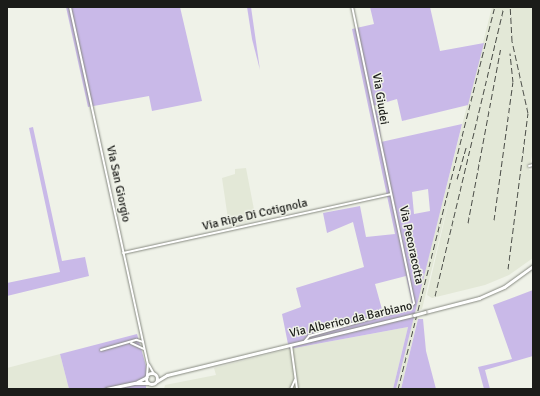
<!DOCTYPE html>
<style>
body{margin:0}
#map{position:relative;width:540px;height:396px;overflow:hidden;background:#eff2e8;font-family:Signika,sans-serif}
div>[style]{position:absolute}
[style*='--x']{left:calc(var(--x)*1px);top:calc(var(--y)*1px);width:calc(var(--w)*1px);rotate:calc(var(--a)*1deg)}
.built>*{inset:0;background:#e3e8d7}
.green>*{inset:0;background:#c9b9e8}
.roads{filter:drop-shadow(0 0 1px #878a81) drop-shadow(0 0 1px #878a81)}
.street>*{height:2px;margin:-1px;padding:0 1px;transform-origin:1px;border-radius:1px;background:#fff}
.secondary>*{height:3px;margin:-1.5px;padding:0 1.5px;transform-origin:1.5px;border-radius:1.5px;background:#fff}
.secondary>.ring{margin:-1.5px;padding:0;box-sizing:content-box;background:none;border:3px solid #fff;border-radius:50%}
.rail>*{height:1px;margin-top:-0.5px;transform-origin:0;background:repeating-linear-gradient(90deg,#4a4c47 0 6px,transparent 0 9px)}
.bridges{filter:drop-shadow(0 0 1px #878a81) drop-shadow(0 0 1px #878a81)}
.secondary-bridge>*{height:3px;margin:-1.5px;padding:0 1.5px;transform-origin:1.5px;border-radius:1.5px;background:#fff}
span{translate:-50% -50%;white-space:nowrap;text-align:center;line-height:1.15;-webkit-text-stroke:3px #eff2e8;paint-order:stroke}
.street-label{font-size:12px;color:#1b1c19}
.frame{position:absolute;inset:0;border:8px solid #1b1c19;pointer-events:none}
</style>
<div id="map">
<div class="built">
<i style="clip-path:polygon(492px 7px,533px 7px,533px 151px,529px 170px,533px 170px,533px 258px,509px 275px,485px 285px,432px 298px,427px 295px,453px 183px,422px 309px,415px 311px)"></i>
<i style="clip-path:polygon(246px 168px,256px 220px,229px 226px,222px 178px,235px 174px,235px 169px)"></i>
<i style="clip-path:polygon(414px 316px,418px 316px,409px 356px,401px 389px,396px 389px)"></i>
<i style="clip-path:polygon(408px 327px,393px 389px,164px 389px,165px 385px,216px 375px,214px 368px,284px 350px)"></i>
<i style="clip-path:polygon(60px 354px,69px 389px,7px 389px,7px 368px)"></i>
</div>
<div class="green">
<i style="clip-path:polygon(66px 7px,180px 7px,202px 101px,152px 111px,149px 96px,88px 107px)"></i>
<i style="clip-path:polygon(247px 7px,251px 7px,260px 70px,252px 39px)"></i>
<i style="clip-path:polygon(evenodd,370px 7px,430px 7px,440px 51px,484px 43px,468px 105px,402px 121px,397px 99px,373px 106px,379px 114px,381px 142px,462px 124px,396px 389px,393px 389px,408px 327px,289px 349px,282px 314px,301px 307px,296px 288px,364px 267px,353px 222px,327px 233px,323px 213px,360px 206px,366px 237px,395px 234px,352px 29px,374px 24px,370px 7px,428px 189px,430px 211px,414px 214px,412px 192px,428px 189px,370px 7px,406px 276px,412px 303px,383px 313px,375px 284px,406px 276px)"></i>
<i style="clip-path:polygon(33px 127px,62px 261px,85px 257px,89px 276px,7px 296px,7px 283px,60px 272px,29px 128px)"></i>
<i style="clip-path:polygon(533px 290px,533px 356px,485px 370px,490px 389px,484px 389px,478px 367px,512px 359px,493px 305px)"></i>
<i style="clip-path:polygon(418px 319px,423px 319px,426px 351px,436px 389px,401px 389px)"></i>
<i style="clip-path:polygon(137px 334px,146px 366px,146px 388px,69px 389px,60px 354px)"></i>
</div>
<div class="roads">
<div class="street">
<i style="--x:70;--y:7;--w:365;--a:77.7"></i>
<i style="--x:148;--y:364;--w:12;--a:95"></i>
<i style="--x:529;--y:166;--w:4;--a:-14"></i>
<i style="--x:123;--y:253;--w:274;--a:-12.4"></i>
<i style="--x:305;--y:341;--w:6;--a:-51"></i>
<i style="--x:309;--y:336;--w:106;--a:-15.9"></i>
<i style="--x:411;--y:307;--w:5;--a:-53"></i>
<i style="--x:414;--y:303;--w:302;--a:-101.8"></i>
<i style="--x:131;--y:343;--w:14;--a:25"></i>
<i style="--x:291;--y:345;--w:44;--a:82.2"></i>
<i style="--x:101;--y:350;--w:37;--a:-16"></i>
<i style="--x:137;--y:340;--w:6;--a:18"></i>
<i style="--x:149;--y:365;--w:10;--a:61"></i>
<i style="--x:291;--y:389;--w:10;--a:-66"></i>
</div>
<div class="secondary">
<i style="--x:425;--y:312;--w:56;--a:-14.5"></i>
<i style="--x:479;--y:298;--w:27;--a:-24"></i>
<i style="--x:504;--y:287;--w:36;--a:-36"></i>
<i class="ring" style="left:146.5px;top:373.5px;width:8px;height:8px"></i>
<i style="--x:157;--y:381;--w:12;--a:-31"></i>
<i style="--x:167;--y:375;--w:254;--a:-13.7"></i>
<i style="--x:137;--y:382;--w:11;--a:-27"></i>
<i style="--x:106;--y:389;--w:30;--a:-12"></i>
<i style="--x:135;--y:383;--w:13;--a:0"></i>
</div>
</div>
<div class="rail">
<i style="--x:457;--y:179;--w:33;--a:-74"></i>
<i style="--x:494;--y:220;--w:139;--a:-82.2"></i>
<i style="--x:513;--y:82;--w:29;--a:-96"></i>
<i style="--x:468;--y:223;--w:179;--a:-79.4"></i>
<i style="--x:508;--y:269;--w:157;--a:-82.7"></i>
<i style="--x:528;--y:113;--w:74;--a:-102.5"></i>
<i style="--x:512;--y:41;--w:34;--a:-93"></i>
<i style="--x:435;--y:296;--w:297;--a:-76.6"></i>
<i style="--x:398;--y:389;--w:394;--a:-75.8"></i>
</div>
<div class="bridges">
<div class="secondary-bridge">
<i style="--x:414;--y:315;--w:11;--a:-15"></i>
</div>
</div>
<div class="street-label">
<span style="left:380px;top:99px;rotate:81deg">Via Giudei</span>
<span style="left:118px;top:184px;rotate:78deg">Via San Giorgio</span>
<span style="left:255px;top:215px;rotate:-13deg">Via Ripe Di Cotignola</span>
<span style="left:411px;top:245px;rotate:78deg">Via Pecoracotta</span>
<span style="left:351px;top:320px;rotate:-13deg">Via Alberico da Barbiano</span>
</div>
<div class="frame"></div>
</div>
